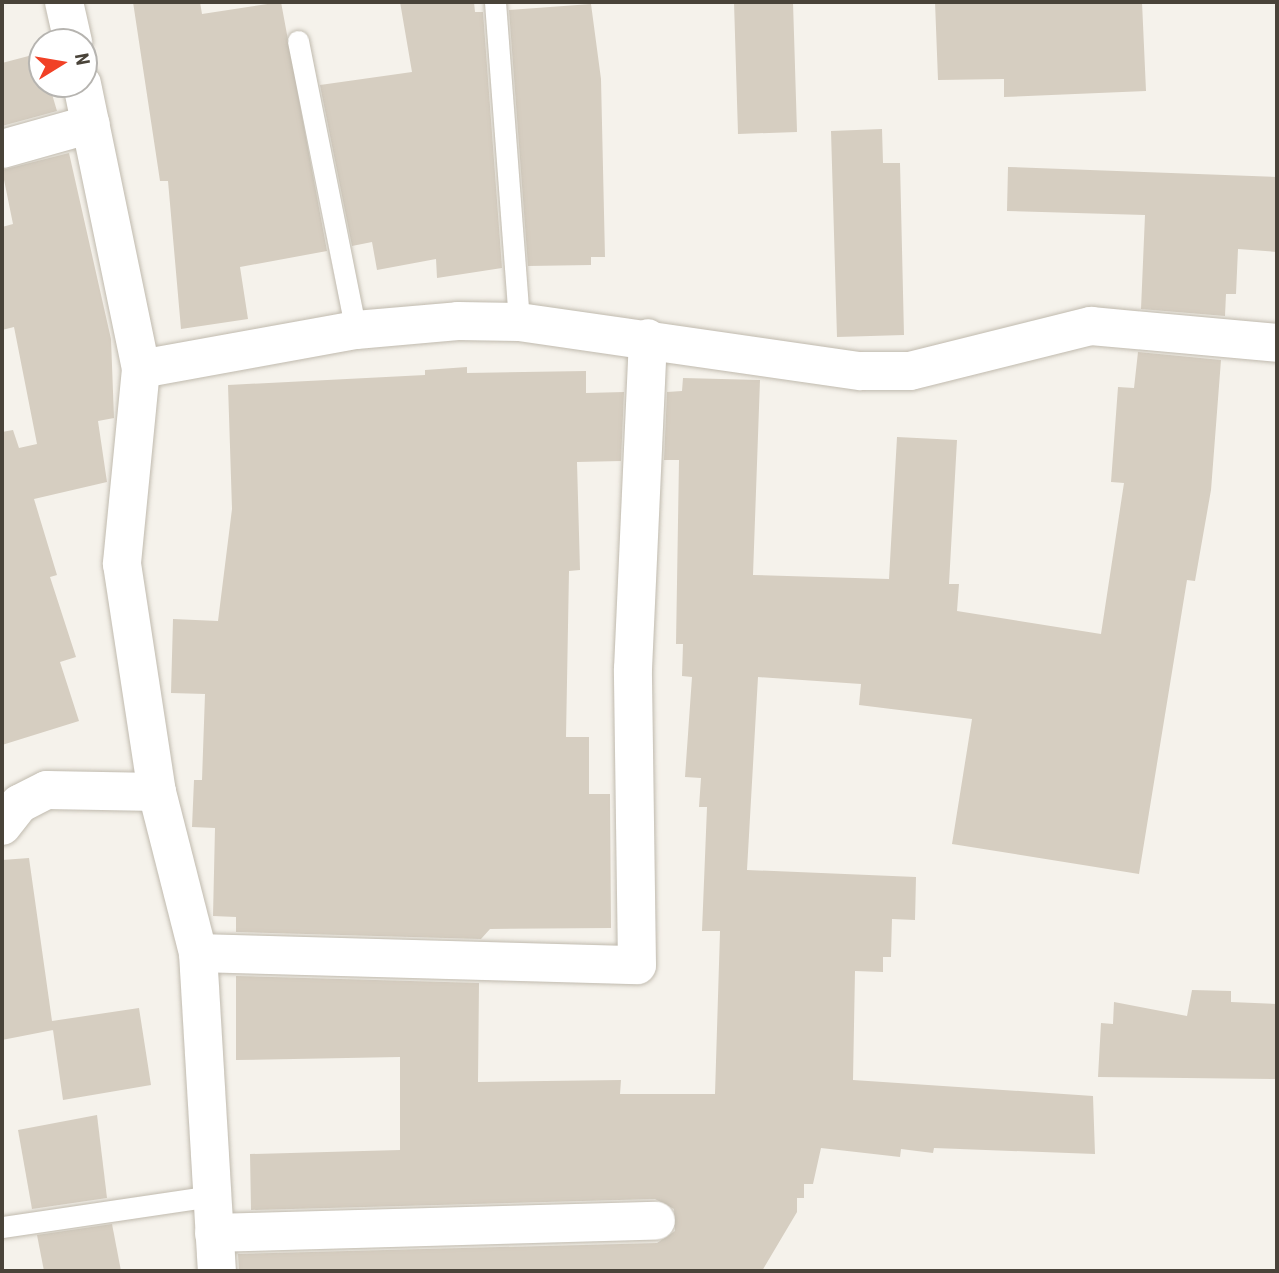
<!DOCTYPE html>
<style>
body{margin:0}
#map{position:relative;width:1279px;height:1273px;overflow:hidden;background:#f5f2eb;font-family:"Roboto Condensed",sans-serif}
div>[style]{position:absolute}
[style*='--x']{left:calc(var(--x)*1px);top:calc(var(--y)*1px);width:calc(var(--w)*1px);rotate:calc(var(--a)*1deg)}
.building>*{inset:0;background:#d6cec1}
.roads{filter:drop-shadow(0 0 2px #c0baae) drop-shadow(0 0 2px #c0baae)}
.service>*{height:21px;margin:-10.5px;padding:0 10.5px;transform-origin:10.5px;border-radius:10.5px;background:#fff}
.minor>*{height:38px;margin:-19px;padding:0 19px;transform-origin:19px;border-radius:19px;background:#fff}
span{translate:-50% -50%;white-space:nowrap;text-align:center;line-height:1.15;-webkit-text-stroke:5px #fff;paint-order:stroke}
.frame{position:absolute;inset:0;border:4px solid #494339;pointer-events:none}
.north{position:absolute;left:28px;top:28px;width:70px;height:70px;box-sizing:border-box;background:#fff;border:2px solid #b6b4b0;border-radius:50%;rotate:79deg;font-size:19px;font-weight:700;line-height:28px;text-align:center;color:#494339}
.north::after{content:'';display:block;margin:auto;width:24px;height:32px;background:#f14126;clip-path:polygon(50% 0,100% 100%,50% 72%,0 100%)}
</style>
<div id="map">
<div class="building">
<i style="clip-path:polygon(133px 2px,200px 2px,202px 14px,281px 2px,327px 251px,240px 267px,248px 319px,181px 329px,168px 181px,160px 181px)"></i>
<i style="clip-path:polygon(400px 2px,474px 2px,475px 12px,483px 12px,502px 268px,437px 278px,436px 259px,377px 270px,372px 242px,352px 246px,320px 85px,412px 72px)"></i>
<i style="clip-path:polygon(734px 2px,793px 2px,797px 132px,738px 134px)"></i>
<i style="clip-path:polygon(935px 2px,1142px 2px,1146px 91px,1004px 97px,1004px 79px,938px 80px)"></i>
<i style="clip-path:polygon(591px 4px,601px 79px,605px 257px,591px 257px,591px 265px,528px 266px,509px 10px)"></i>
<i style="clip-path:polygon(40px 53px,42px 84px,49px 84px,57px 111px,2px 126px,2px 63px)"></i>
<i style="clip-path:polygon(882px 129px,883px 163px,900px 163px,904px 335px,837px 337px,831px 131px)"></i>
<i style="clip-path:polygon(69px 153px,111px 339px,114px 418px,98px 421px,107px 482px,34px 499px,57px 575px,50px 577px,76px 657px,60px 662px,79px 721px,2px 745px,2px 432px,13px 430px,19px 448px,37px 444px,14px 327px,2px 330px,2px 227px,13px 224px,2px 170px)"></i>
<i style="clip-path:polygon(1008px 167px,1277px 177px,1277px 252px,1238px 249px,1236px 294px,1226px 294px,1225px 316px,1141px 309px,1145px 215px,1007px 211px)"></i>
<i style="clip-path:polygon(1138px 352px,1221px 360px,1211px 490px,1195px 581px,1187px 580px,1139px 874px,952px 844px,972px 719px,859px 705px,861px 684px,758px 677px,747px 870px,916px 877px,915px 920px,892px 919px,891px 957px,883px 957px,883px 972px,855px 971px,853px 1080px,1093px 1096px,1095px 1154px,934px 1148px,933px 1153px,901px 1149px,900px 1157px,821px 1148px,813px 1184px,804px 1184px,804px 1198px,797px 1198px,797px 1212px,762px 1271px,239px 1271px,238px 1254px,657px 1243px,675px 1231px,674px 1209px,655px 1199px,251px 1210px,250px 1154px,400px 1150px,400px 1057px,236px 1060px,236px 976px,479px 983px,478px 1082px,621px 1080px,620px 1094px,715px 1094px,720px 931px,702px 931px,707px 807px,699px 807px,701px 778px,685px 777px,692px 677px,682px 676px,683px 644px,676px 644px,679px 460px,664px 460px,667px 392px,682px 391px,683px 378px,760px 380px,753px 575px,889px 579px,897px 437px,957px 440px,949px 584px,959px 584px,957px 611px,1101px 634px,1124px 483px,1111px 482px,1118px 387px,1134px 388px)"></i>
<i style="clip-path:polygon(467px 367px,467px 373px,586px 371px,586px 393px,624px 392px,621px 461px,577px 462px,580px 570px,569px 571px,566px 737px,589px 737px,589px 794px,610px 794px,611px 928px,490px 929px,481px 939px,236px 932px,236px 917px,213px 916px,215px 828px,192px 827px,194px 780px,202px 780px,205px 694px,171px 693px,173px 619px,218px 621px,232px 509px,228px 385px,425px 375px,425px 370px)"></i>
<i style="clip-path:polygon(29px 858px,52px 1021px,139px 1008px,151px 1085px,63px 1100px,52px 1023px,53px 1030px,2px 1040px,2px 860px)"></i>
<i style="clip-path:polygon(1192px 990px,1231px 991px,1231px 1002px,1277px 1004px,1277px 1079px,1098px 1077px,1101px 1023px,1113px 1024px,1114px 1002px,1187px 1016px)"></i>
<i style="clip-path:polygon(97px 1115px,107px 1198px,32px 1209px,18px 1130px)"></i>
<i style="clip-path:polygon(112px 1224px,121px 1271px,44px 1271px,37px 1235px)"></i>
</div>
<div class="roads">
<div class="service">
<i style="--x:495;--y:2;--w:321;--a:85.7"></i>
<i style="--x:298;--y:41;--w:295;--a:78.7"></i>
<i style="--x:2;--y:1227;--w:211;--a:-8.4"></i>
</div>
<div class="minor">
<i style="--x:64;--y:2;--w:41;--a:77.3"></i>
<i style="--x:82;--y:84;--w:291;--a:78.3"></i>
<i style="--x:141;--y:369;--w:196;--a:95.6"></i>
<i style="--x:122;--y:564;--w:231;--a:81.3"></i>
<i style="--x:157;--y:792;--w:166;--a:75.7"></i>
<i style="--x:198;--y:953;--w:319;--a:86.6"></i>
<i style="--x:2;--y:149;--w:92;--a:-15.7"></i>
<i style="--x:141;--y:369;--w:219;--a:-10.3"></i>
<i style="--x:356;--y:330;--w:102;--a:-5"></i>
<i style="--x:458;--y:321;--w:61;--a:0.9"></i>
<i style="--x:519;--y:322;--w:345;--a:8.2"></i>
<i style="--x:861;--y:371;--w:49;--a:0"></i>
<i style="--x:910;--y:371;--w:187;--a:-14"></i>
<i style="--x:1091;--y:326;--w:187;--a:5.2"></i>
<i style="--x:2;--y:826;--w:28;--a:-52"></i>
<i style="--x:19;--y:804;--w:31;--a:-27"></i>
<i style="--x:47;--y:790;--w:110;--a:1"></i>
<i style="--x:198;--y:953;--w:439;--a:1.6"></i>
<i style="--x:637;--y:965;--w:296;--a:-90.8"></i>
<i style="--x:633;--y:669;--w:331;--a:-87.4"></i>
<i style="--x:214;--y:1233;--w:442;--a:-1.6"></i>
</div>
</div>
<div class="frame"></div>
<div class="north">N</div>
</div>
